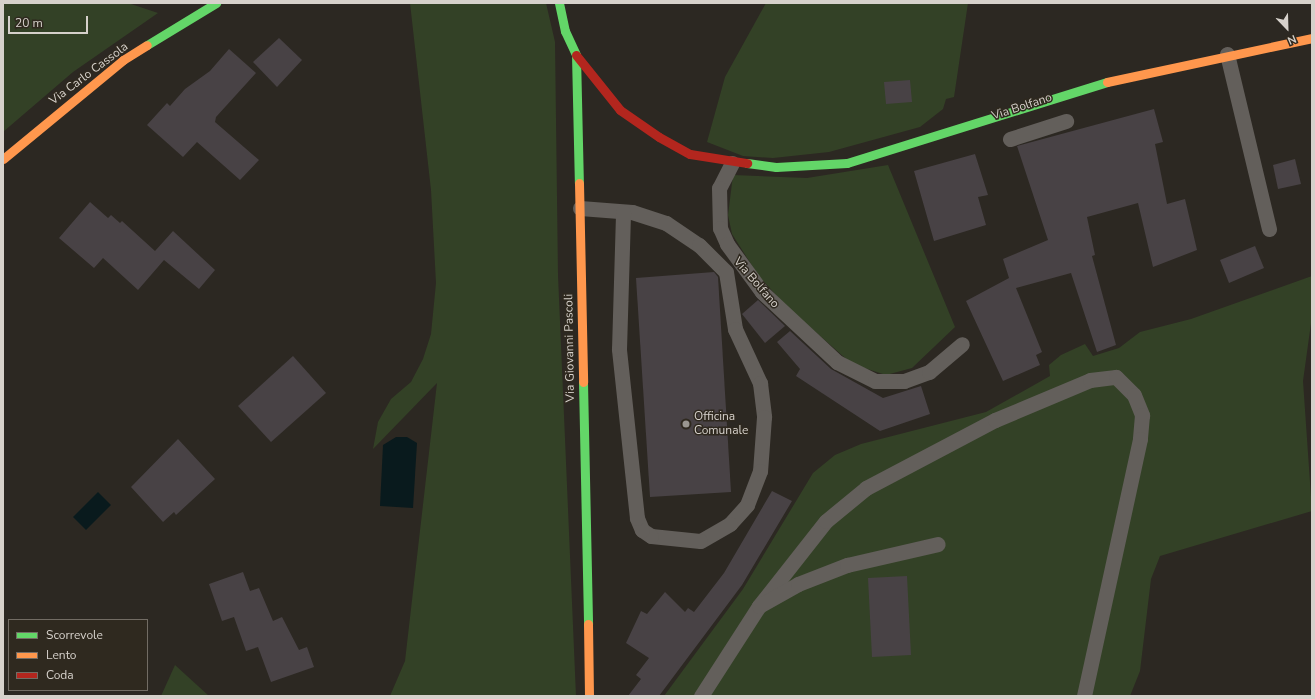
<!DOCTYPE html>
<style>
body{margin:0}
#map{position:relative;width:1315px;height:699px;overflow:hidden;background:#2c2822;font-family:"Nunito Sans",sans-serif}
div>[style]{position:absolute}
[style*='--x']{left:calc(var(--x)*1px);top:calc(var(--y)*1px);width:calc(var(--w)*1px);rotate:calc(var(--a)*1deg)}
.green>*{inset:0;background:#334126}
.water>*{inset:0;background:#091a1d}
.building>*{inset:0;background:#484245}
.lane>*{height:15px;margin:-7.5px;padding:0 7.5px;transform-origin:7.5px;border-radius:7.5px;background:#635f5b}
.fast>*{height:9px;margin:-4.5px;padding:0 4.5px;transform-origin:4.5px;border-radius:4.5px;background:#63d668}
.slow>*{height:9px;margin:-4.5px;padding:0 4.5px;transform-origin:4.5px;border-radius:4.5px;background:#ff974d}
.jam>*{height:9px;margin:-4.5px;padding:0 4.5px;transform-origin:4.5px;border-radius:4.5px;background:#b3261e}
.dots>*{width:11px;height:11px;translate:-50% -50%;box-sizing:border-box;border:2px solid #2f291f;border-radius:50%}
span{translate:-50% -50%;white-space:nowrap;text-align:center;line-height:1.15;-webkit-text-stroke:3px #2f291f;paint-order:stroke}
.street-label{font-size:12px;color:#d6d1cb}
.poi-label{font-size:12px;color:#d6d1cb}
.left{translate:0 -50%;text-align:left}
.frame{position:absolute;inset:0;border:4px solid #d6d1cb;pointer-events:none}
.legend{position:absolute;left:8px;top:619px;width:140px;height:72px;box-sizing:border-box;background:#2f291f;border:1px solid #726c64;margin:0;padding:5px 7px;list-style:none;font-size:12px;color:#d6d1cb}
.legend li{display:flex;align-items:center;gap:8px;height:20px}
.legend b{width:20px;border:1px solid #726c64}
.north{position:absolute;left:1267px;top:8px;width:40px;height:40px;-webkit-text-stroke:3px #2f291f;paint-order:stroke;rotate:157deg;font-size:11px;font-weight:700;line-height:16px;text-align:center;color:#d6d1cb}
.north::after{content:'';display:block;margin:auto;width:14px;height:18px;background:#d6d1cb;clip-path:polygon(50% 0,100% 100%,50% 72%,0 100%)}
.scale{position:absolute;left:8px;top:16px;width:80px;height:18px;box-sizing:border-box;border:2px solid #d6d1cb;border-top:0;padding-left:5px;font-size:12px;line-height:14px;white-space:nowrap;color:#d6d1cb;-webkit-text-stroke:3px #2f291f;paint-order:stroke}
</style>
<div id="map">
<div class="green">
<i style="clip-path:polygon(3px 3px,128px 3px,158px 13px,73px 72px,3px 132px)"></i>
<i style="clip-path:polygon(410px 3px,546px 3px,555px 42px,558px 275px,576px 696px,390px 696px,405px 661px,437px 383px,373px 449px,378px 422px,391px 399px,411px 382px,423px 359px,431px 334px,436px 283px,431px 190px)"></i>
<i style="clip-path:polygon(766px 3px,968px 3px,954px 97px,946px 99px,943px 109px,920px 127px,829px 152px,773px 158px,743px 156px,707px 142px,725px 77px)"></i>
<i style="clip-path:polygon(888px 165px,955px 327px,912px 368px,886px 375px,852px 364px,786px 306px,758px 275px,732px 234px,728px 215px,733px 175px,807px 178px)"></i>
<i style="clip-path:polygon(1312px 276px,1312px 316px,1303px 381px,1312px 511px,1160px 556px,1151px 579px,1140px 671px,1130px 696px,664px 696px,743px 589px,813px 473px,835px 455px,861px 444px,986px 412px,1050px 376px,1049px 365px,1061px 355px,1085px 344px,1093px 356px,1119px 348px,1140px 332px,1191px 319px)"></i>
<i style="clip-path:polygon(175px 665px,209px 696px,161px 696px)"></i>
</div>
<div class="water">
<i style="clip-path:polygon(396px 437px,407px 437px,417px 443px,413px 508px,380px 506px,383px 445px)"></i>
<i style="clip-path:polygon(98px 492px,111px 505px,86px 530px,73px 517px)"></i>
</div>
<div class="building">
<i style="clip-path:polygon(279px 38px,302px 60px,277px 87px,253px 62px)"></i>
<i style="clip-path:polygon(229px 49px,256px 73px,216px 117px,215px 122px,259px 160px,240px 180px,197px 142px,183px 157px,147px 125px,167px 103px,170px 106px,185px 89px,210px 71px)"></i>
<i style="clip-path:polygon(910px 80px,912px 102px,886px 104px,884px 82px)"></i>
<i style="clip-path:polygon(1154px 109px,1163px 142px,1155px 144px,1167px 204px,1185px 199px,1197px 250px,1153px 267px,1138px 203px,1087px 217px,1095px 255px,1092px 256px,1116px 345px,1097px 352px,1071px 273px,1016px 288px,1042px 352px,1036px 355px,1040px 365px,1003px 381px,966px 301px,1009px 278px,1003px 259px,1048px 240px,1017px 146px)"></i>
<i style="clip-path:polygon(975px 154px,988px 195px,978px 197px,986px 225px,934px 241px,914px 171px)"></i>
<i style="clip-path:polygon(1295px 159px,1301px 184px,1278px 189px,1273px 165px)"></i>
<i style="clip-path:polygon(90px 202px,108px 218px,111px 215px,120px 223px,122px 221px,155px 251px,173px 231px,215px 270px,199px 289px,164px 260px,138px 290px,103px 258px,94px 268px,59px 238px)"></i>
<i style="clip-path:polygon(1255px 246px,1264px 268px,1229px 283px,1220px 260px)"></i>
<i style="clip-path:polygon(714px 272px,718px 277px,731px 492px,650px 497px,636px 278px)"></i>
<i style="clip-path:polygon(758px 300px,785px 326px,765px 343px,742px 314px)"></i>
<i style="clip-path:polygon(790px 331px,831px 369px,883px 398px,921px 386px,930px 414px,880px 431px,796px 376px,800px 369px,777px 342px)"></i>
<i style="clip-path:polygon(293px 356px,326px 393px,271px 442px,238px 406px)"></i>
<i style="clip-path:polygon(178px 439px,215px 479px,176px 515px,174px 512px,163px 522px,131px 487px)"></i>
<i style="clip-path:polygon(772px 491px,792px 501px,742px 585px,659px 696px,628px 696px,641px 679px,636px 675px,649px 658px,626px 643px,641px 611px,647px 614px,665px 592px,685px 612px,688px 608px,694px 612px,724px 573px)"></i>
<i style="clip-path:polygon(243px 572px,250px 591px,259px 588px,273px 621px,282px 617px,299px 650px,307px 647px,314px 667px,271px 682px,258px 647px,246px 651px,234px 617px,222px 621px,209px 584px)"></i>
<i style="clip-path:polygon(907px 576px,911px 655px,872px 657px,868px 578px)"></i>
</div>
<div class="lane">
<i style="--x:1227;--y:54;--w:180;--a:76.5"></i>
<i style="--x:1010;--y:139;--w:59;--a:-17.8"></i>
<i style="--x:732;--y:163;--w:28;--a:117"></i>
<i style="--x:719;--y:188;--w:40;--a:88.6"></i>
<i style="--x:720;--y:228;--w:17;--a:66"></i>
<i style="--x:727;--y:244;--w:59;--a:53.9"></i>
<i style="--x:762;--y:292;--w:103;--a:43"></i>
<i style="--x:837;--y:362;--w:42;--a:26.6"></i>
<i style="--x:875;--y:381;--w:29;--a:0"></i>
<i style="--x:904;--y:381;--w:27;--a:-20"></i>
<i style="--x:929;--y:372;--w:43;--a:-40.3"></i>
<i style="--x:580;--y:208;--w:52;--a:4.4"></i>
<i style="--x:632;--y:212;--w:36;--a:18"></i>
<i style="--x:666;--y:223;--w:40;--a:34"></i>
<i style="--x:699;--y:245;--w:38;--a:45"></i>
<i style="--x:726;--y:272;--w:58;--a:81"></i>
<i style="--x:735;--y:329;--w:60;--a:65.2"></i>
<i style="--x:760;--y:383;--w:34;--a:83"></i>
<i style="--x:764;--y:417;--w:54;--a:94.2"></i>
<i style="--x:760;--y:471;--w:36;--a:111"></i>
<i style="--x:747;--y:505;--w:25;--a:132"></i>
<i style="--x:730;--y:524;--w:34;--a:150"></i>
<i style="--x:700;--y:541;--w:49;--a:-174.2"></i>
<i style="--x:651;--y:536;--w:11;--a:-146"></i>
<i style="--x:642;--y:530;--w:13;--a:-113"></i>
<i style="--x:637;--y:518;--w:170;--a:-96.1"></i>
<i style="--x:619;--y:349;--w:137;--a:-88.3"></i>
<i style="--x:759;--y:606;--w:108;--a:-51.8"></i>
<i style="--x:826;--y:521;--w:52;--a:-39.5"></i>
<i style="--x:866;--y:488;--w:146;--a:-27.8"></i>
<i style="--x:995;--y:420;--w:103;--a:-22.8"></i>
<i style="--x:1090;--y:380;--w:26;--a:-7"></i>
<i style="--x:1116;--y:377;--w:25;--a:45"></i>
<i style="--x:1134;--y:395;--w:22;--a:68"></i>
<i style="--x:1142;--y:415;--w:24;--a:95"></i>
<i style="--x:1140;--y:439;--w:263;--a:102.3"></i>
<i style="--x:701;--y:696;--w:107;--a:-57.2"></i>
<i style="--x:759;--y:606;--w:45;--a:-29.4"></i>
<i style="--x:798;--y:584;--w:53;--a:-21.2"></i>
<i style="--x:847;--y:565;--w:93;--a:-13"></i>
</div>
<div class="fast">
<i style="--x:559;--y:3;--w:29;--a:78"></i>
<i style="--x:565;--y:31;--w:26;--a:65"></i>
<i style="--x:576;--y:55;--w:128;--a:88.7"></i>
<i style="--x:147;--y:45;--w:81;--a:-31.3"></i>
<i style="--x:747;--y:163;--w:29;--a:8"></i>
<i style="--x:776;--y:167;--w:71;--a:-3.2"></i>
<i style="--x:847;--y:163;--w:272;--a:-17.3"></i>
<i style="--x:583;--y:382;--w:242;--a:88.8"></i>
</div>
<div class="slow">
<i style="--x:1107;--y:82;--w:210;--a:-12.1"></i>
<i style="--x:3;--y:159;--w:156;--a:-39.5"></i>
<i style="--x:123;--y:60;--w:28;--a:-32"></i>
<i style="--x:579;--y:183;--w:199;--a:88.8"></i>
<i style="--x:588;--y:624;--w:72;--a:89.2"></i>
</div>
<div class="jam">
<i style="--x:576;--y:55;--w:70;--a:51.3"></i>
<i style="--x:620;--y:110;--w:47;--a:34.7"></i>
<i style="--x:659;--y:137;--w:35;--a:29"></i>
<i style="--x:690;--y:154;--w:58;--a:9"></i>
</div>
<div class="dots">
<i style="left:686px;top:424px;background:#9a9690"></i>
</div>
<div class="street-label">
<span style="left:89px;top:74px;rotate:-37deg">Via Carlo Cassola</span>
<span style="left:1022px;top:107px;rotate:-18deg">Via Bolfano</span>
<span style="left:756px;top:283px;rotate:49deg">Via Bolfano</span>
<span style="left:570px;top:348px;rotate:-91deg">Via Giovanni Pascoli</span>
</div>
<div class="poi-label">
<span class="left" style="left:694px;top:424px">Officina<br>Comunale</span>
</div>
<div class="frame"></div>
<ul class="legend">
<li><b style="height:5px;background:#63d668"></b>Scorrevole</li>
<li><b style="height:5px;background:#ff974d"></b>Lento</li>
<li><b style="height:5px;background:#b3261e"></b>Coda</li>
</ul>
<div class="north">N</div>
<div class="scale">20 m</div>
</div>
